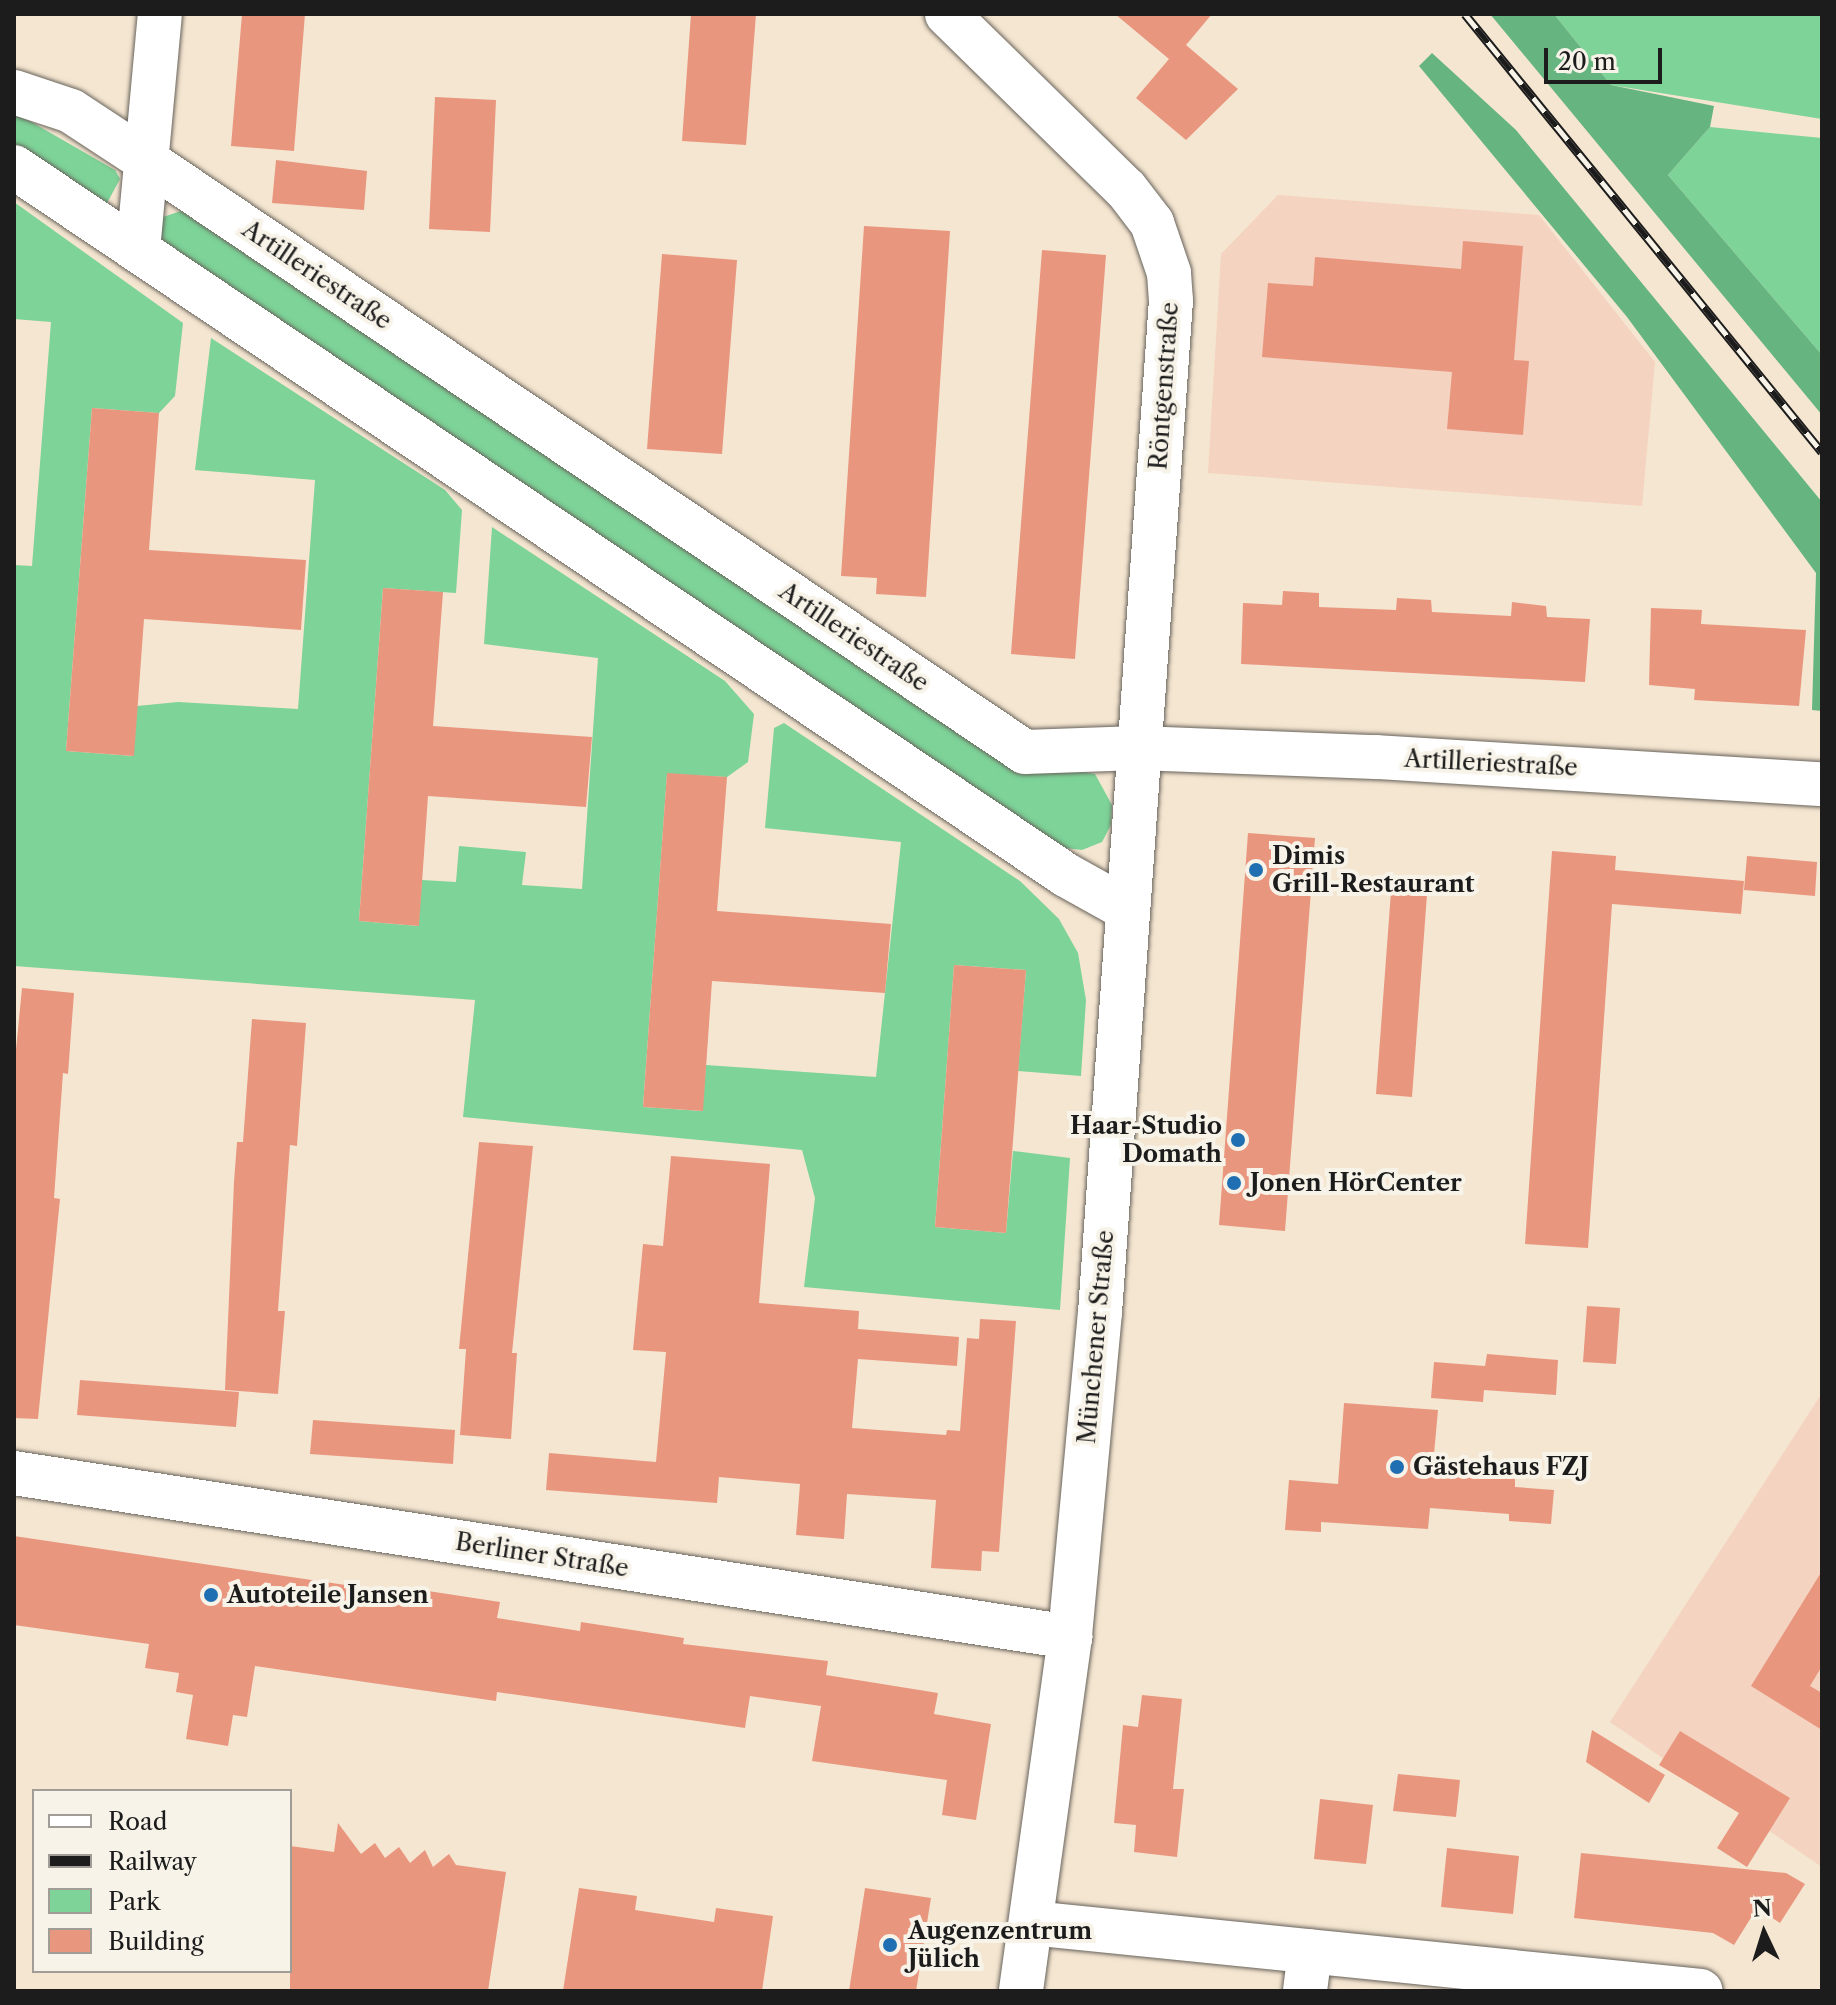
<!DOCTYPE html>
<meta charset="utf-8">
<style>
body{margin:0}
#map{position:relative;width:1836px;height:2005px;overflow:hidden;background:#f5e6d1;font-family:"Libre Caslon Text",serif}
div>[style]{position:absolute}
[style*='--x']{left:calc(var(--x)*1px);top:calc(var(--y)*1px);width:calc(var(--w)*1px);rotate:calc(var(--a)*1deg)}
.built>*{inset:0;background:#f4d3c0}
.green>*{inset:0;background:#7dd398}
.forest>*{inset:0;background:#66b580}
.building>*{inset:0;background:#e9967f}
.roads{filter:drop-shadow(0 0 2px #68635b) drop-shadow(0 0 2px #68635b)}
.minor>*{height:44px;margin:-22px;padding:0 22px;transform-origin:22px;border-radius:22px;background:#fff}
.rail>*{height:9px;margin-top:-4.5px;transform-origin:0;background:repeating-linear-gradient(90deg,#f7f3e8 0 18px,#1c1c1c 0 36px);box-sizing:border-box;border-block:2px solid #1c1c1c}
.dots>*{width:22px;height:22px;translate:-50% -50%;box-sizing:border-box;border:4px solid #f7f3e8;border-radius:50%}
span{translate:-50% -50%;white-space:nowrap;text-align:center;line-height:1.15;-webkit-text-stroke:8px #f7f3e8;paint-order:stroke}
.street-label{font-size:24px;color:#1c1c1c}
.poi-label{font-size:24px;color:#1c1c1c;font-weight:700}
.left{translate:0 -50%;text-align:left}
.right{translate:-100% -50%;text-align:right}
.frame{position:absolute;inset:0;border:16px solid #1c1c1c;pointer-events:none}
.legend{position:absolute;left:32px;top:1789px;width:260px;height:184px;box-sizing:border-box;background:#f7f3e8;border:2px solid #9f9d96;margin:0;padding:10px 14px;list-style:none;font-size:24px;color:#1c1c1c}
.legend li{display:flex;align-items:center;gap:16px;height:40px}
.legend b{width:40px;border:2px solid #9f9d96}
.north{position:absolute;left:1724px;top:1893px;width:80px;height:80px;-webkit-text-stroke:6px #f7f3e8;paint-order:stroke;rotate:356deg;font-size:22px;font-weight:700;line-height:32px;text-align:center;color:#1c1c1c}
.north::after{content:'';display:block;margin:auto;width:28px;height:36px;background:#1c1c1c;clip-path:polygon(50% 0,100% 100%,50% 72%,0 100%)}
.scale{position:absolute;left:1544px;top:48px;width:118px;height:36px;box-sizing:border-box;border:4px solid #1c1c1c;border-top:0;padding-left:10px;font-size:24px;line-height:28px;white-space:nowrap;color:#1c1c1c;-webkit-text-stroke:6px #f7f3e8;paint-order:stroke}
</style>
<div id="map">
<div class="built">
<i style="clip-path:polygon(1278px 195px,1539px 215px,1655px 362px,1642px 506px,1208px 473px,1221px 254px)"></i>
<i style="clip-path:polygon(1822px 1393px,1822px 1867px,1610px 1722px)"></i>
</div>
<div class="green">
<i style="clip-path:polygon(1554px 14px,1822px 14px,1822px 119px,1611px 85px)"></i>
<i style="clip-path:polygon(14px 112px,115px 170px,120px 179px,106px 205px,14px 152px)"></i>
<i style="clip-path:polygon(1710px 127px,1822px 138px,1822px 355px,1668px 175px)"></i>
<i style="clip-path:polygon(14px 202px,183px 323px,175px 396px,159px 413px,92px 408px,66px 751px,133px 756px,137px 706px,178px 702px,298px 709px,315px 480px,195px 470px,211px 338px,445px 490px,462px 510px,456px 593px,383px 588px,359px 921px,418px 926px,422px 880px,456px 882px,459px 846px,526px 852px,522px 885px,582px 889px,598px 658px,484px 644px,492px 527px,725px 681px,754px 714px,748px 762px,727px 777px,667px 774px,643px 1107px,702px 1111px,706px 1065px,876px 1077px,901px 842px,765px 828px,774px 728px,784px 723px,1020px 881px,1059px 919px,1078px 953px,1086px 1000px,1081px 1076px,1018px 1071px,1026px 970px,954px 965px,935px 1227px,1006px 1233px,1013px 1151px,1070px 1158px,1060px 1310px,804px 1287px,815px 1198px,802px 1150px,463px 1117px,475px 1000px,14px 966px,14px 565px,32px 566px,51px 322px,14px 319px)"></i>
<i style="clip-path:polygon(181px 211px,997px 757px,1095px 774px,1112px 805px,1111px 825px,1102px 842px,1082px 850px,1057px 847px,159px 246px,163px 217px)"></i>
</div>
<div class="forest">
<i style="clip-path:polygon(1490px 14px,1554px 14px,1611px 85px,1714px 106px,1710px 127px,1668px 175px,1822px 355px,1822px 415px)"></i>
<i style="clip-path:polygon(1432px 53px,1516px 130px,1822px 502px,1822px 711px,1812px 710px,1816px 573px,1627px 317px,1419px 66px)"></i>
</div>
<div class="building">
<i style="clip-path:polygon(242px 14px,305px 14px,294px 151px,231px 146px)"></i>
<i style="clip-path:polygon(691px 14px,756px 14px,746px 145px,682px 141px)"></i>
<i style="clip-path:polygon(1115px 14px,1212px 14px,1186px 45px,1238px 89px,1186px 140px,1136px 98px,1169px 59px)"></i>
<i style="clip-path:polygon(435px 97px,496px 100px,490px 232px,429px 229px)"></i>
<i style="clip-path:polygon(276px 160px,367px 171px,364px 210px,272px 203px)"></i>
<i style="clip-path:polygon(864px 226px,950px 231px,926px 597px,876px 594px,877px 578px,841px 576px)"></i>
<i style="clip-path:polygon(1463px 241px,1523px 246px,1514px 360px,1529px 361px,1523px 435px,1447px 429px,1452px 372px,1262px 357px,1268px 283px,1313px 286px,1315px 257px,1461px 269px)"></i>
<i style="clip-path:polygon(1042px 250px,1106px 255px,1075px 659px,1011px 654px)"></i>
<i style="clip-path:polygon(662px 254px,737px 260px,722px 454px,647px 449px)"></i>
<i style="clip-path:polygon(92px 408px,159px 413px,149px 550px,306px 560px,301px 630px,144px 619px,134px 756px,66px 751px)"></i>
<i style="clip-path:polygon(383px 588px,443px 592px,433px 726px,592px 737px,586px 807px,428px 796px,419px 926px,359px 921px)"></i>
<i style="clip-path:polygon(1283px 591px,1319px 593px,1319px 607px,1396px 610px,1397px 598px,1431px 600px,1432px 612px,1511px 616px,1512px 602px,1546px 606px,1547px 617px,1590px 619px,1585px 682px,1241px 664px,1243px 603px,1282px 605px)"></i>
<i style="clip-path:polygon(1651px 608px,1702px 610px,1701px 624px,1806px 630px,1799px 706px,1694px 700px,1695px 689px,1649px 685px)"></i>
<i style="clip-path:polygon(667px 773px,727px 777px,717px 911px,891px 924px,885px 993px,712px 981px,703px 1111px,643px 1107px)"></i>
<i style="clip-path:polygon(1248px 833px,1315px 838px,1285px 1231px,1219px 1225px)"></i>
<i style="clip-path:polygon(1552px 851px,1616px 856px,1615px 870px,1744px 881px,1741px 914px,1612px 904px,1588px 1248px,1525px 1244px)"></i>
<i style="clip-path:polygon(1747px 856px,1817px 862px,1815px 896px,1744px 890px)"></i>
<i style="clip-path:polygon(1392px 878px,1428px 881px,1412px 1097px,1376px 1094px)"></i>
<i style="clip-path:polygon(954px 965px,1026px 970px,1006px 1233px,935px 1227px)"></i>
<i style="clip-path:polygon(22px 988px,74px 993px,68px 1074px,63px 1073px,54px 1198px,60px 1199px,38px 1419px,14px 1418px,14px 1070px)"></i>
<i style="clip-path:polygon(252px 1019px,306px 1023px,297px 1146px,290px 1145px,278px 1311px,285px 1311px,278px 1394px,225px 1390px,234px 1182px,237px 1142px,243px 1142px)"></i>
<i style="clip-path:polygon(479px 1142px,533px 1146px,512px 1353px,517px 1353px,511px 1439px,460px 1435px,466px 1349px,459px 1349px)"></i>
<i style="clip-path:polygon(671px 1156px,770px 1164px,759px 1303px,859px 1311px,858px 1329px,959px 1337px,957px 1366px,858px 1359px,852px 1428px,946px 1435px,947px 1430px,960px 1431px,967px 1338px,979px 1339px,980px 1319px,1016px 1321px,999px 1552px,982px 1551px,981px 1571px,931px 1568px,936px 1500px,847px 1494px,844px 1539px,796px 1535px,800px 1484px,719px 1477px,717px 1503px,546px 1490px,549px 1453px,656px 1462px,666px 1352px,633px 1350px,643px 1244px,663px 1246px)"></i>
<i style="clip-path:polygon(1587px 1306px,1620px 1308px,1616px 1364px,1583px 1362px)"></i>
<i style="clip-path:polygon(1487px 1354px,1558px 1360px,1556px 1395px,1484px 1390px,1483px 1402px,1431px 1398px,1434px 1362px,1485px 1366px)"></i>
<i style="clip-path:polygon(80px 1380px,239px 1392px,236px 1427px,77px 1415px)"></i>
<i style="clip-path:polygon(1344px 1403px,1438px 1410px,1433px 1465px,1476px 1469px,1476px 1477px,1515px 1479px,1515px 1487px,1554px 1490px,1551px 1524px,1509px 1521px,1509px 1514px,1430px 1508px,1428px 1529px,1321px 1522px,1321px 1532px,1285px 1530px,1289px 1480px,1338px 1484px)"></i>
<i style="clip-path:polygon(313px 1420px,455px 1430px,453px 1464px,310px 1454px)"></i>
<i style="clip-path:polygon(14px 1536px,427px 1597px,428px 1591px,500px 1602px,497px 1618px,580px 1631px,581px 1622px,684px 1638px,683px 1644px,828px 1661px,826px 1675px,938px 1693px,934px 1714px,991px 1724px,976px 1820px,942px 1815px,947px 1780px,812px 1761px,821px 1706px,750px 1696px,745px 1728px,497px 1692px,496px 1701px,255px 1666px,247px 1717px,233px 1715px,228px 1746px,186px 1739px,193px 1695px,176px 1692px,179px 1673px,145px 1668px,149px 1644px,14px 1625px)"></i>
<i style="clip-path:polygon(1822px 1571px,1822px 1666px,1810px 1686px,1822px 1693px,1822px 1730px,1751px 1686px)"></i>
<i style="clip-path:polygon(1142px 1695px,1182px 1699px,1173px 1789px,1184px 1789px,1177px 1857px,1134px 1852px,1136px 1825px,1114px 1823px,1123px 1725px,1138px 1727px)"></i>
<i style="clip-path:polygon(1592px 1730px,1665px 1775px,1649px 1803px,1586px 1762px)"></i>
<i style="clip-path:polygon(1680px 1731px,1790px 1798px,1747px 1867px,1717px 1848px,1739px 1813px,1659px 1765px)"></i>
<i style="clip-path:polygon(1398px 1774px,1460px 1780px,1456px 1817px,1393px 1811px)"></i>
<i style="clip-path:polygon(1320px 1799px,1373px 1805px,1366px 1864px,1314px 1859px)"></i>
<i style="clip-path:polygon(338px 1823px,361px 1854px,375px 1843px,385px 1858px,399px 1847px,410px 1863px,425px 1850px,433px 1867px,449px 1854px,456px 1865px,506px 1872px,488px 1991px,290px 1991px,290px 1846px,334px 1852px)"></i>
<i style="clip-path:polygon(1447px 1848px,1519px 1856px,1513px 1914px,1441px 1907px)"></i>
<i style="clip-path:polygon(1581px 1853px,1786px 1873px,1805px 1884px,1780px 1923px,1757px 1908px,1734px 1945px,1713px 1933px,1574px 1918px)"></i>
<i style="clip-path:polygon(579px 1888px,637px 1896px,635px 1910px,714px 1922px,716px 1908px,773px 1916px,762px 1991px,563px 1991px)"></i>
<i style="clip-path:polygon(865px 1888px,931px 1898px,916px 1991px,849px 1991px)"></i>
</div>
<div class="roads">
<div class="minor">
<i style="--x:947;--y:14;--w:250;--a:44.4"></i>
<i style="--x:1126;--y:189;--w:43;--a:52.6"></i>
<i style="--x:1152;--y:223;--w:53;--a:71.2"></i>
<i style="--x:1169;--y:273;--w:27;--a:86"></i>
<i style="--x:1171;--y:300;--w:1014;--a:94.01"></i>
<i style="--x:1100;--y:1312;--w:326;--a:95.3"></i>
<i style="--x:1070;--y:1637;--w:357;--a:97.9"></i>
<i style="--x:14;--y:92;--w:60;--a:18.4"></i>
<i style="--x:71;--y:111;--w:91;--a:33.3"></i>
<i style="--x:147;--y:161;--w:1058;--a:33.95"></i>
<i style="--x:1025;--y:752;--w:113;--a:-2"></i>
<i style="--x:1138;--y:748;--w:238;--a:2.2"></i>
<i style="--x:1376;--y:757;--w:447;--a:3.5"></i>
<i style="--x:14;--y:167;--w:1268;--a:33.94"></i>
<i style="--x:1066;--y:875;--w:70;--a:29.1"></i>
<i style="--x:138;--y:250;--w:237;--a:-84.7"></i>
<i style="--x:14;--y:1473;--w:1069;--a:8.83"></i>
<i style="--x:1031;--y:1923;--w:673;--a:5.8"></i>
<i style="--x:1305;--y:1991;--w:40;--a:-82.9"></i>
</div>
</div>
<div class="rail">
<i style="--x:1465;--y:14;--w:565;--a:50.82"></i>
</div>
<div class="dots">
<i style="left:1256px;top:870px;background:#1f6fb2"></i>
<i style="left:1238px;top:1140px;background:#1f6fb2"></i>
<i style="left:1234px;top:1183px;background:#1f6fb2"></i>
<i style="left:1397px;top:1467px;background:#1f6fb2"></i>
<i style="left:211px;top:1595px;background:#1f6fb2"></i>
<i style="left:890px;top:1945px;background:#1f6fb2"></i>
</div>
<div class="street-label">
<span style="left:317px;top:275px;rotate:34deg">Artilleriestraße</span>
<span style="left:1164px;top:386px;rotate:-86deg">Röntgenstraße</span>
<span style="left:854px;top:637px;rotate:34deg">Artilleriestraße</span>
<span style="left:1491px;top:763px;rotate:3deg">Artilleriestraße</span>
<span style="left:1096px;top:1337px;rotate:-85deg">Münchener Straße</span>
<span style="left:542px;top:1555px;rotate:9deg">Berliner Straße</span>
</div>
<div class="poi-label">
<span class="left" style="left:1272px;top:870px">Dimis<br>Grill-Restaurant</span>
<span class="right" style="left:1222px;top:1140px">Haar-Studio<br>Domath</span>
<span class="left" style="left:1250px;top:1183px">Jonen HörCenter</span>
<span class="left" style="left:1413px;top:1467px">Gästehaus FZJ</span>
<span class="left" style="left:227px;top:1595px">Autoteile Jansen</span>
<span class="left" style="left:908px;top:1945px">Augenzentrum<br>Jülich</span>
</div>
<div class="frame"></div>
<ul class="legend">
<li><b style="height:10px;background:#fff"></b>Road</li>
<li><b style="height:10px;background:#1c1c1c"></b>Railway</li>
<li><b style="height:22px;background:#7dd398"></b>Park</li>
<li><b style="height:22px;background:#e9967f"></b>Building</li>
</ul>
<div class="north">N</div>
<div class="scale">20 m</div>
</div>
